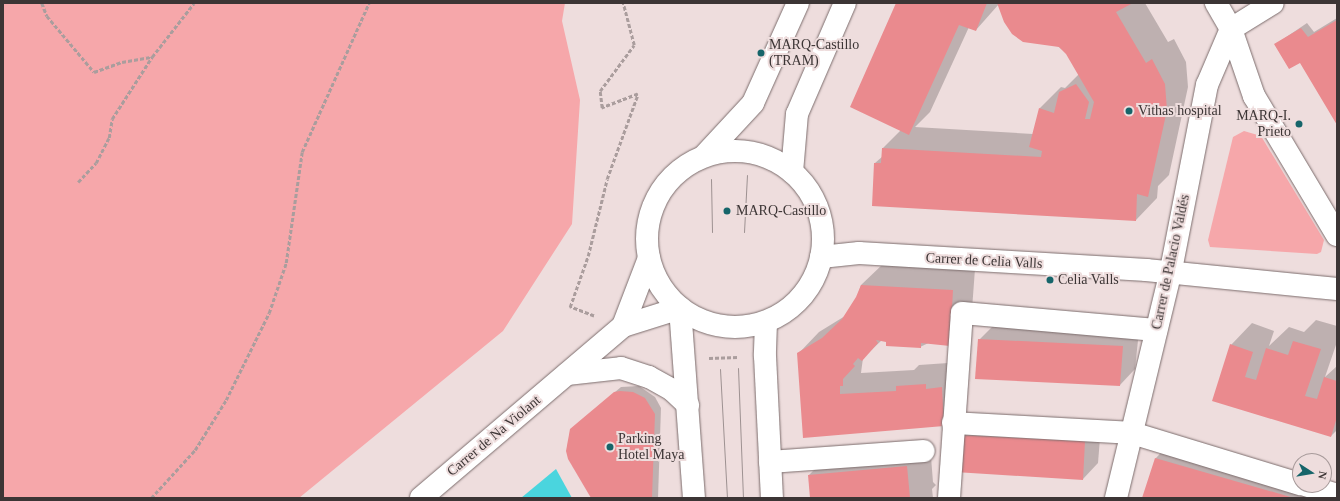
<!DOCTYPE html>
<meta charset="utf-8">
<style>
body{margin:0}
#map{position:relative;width:1340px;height:501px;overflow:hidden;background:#edd;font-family:"Times New Roman",serif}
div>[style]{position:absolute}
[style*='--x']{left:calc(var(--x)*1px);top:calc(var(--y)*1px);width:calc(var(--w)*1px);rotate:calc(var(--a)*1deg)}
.green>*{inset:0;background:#f6a7aa}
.water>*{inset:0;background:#4ad5de}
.shadow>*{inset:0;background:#0003}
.building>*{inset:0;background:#ea8a8e}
.path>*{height:2.5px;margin-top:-1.25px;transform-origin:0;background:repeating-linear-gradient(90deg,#aa9d9d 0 4px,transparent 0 6px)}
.roads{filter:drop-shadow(0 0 1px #7c6d6d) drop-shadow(0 0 1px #7c6d6d)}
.street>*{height:22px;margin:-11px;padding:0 11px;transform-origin:11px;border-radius:11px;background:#fff}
.secondary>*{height:22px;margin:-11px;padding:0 11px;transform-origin:11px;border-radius:11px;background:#fff}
.primary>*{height:22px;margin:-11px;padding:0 11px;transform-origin:11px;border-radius:11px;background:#fff}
.primary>.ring{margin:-11px;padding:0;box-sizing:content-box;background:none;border:22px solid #fff;border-radius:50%}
.tram>*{height:1px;margin:-0.5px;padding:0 0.5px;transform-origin:0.5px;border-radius:0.5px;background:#9d9191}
.dots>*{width:11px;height:11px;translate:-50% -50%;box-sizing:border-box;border:2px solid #edd;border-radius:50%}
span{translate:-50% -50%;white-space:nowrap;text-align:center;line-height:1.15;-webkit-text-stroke:4px #edd;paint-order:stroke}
.poi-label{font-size:14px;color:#3c3535}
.left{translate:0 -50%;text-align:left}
.right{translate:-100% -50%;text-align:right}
.street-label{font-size:14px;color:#3c3535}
.frame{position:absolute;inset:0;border:4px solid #3c3535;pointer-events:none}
.north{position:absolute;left:1292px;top:453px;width:40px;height:40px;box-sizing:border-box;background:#edd;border:1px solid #a79a9a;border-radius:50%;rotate:102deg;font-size:11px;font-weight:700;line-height:16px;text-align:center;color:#3c3535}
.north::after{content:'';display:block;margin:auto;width:14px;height:18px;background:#16656a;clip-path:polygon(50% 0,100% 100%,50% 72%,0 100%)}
</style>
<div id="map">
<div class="green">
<i style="clip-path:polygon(3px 3px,565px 3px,562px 21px,580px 100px,572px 224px,503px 331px,299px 498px,3px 498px)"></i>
<i style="clip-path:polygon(1244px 131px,1261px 136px,1324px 240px,1321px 252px,1317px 254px,1210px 247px,1208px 240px,1233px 137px)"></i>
</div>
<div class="water">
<i style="clip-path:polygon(556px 469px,572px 498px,521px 498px)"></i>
</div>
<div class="shadow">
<i style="clip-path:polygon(evenodd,897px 3px,1145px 3px,1168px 42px,1174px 39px,1186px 62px,1188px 87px,1169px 175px,1158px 186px,1157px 198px,1136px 220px,875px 163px,883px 156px,883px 148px,901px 130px,897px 3px,999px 4px,1067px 53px,1079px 74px,1065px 88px,1061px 87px,1040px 108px,1033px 134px,915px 127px,930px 112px,969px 27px,976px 30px,999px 4px)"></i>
<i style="clip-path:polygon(1337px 18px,1337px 123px,1300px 61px,1276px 44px,1307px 23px,1314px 32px)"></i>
<i style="clip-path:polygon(883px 264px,975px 269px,971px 323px,920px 347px,882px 340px,863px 358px,861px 373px,914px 370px,919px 365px,948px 363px,943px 425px,804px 437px,798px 354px,819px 332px,845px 316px,857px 297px,861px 285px)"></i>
<i style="clip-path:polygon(1316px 320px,1337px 326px,1337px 342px,1325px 377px,1337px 366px,1337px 430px,1331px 436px,1214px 400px,1231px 345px,1252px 323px,1274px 331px,1269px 346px,1289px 327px,1304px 332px)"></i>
<i style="clip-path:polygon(995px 324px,1139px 331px,1135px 369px,1120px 385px,979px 340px)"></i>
<i style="clip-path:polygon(639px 386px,655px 397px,661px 408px,658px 498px,593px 498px,578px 423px,621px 387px)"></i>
<i style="clip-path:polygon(974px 420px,1101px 426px,1098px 463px,1083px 479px,959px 435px)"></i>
<i style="clip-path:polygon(1171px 442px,1337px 498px,1143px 498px,1156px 458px)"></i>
<i style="clip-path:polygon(930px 444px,933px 482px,936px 485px,932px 489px,933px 498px,811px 498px,809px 475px,832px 452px)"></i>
</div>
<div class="building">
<i style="clip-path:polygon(896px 3px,987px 3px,976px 31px,959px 25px,909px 135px,850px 107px)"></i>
<i style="clip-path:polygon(997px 3px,1133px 3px,1116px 12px,1146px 63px,1152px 59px,1165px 84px,1167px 110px,1148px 197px,1137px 194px,1136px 221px,872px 206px,874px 163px,881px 163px,882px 148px,1041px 157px,1042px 151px,1029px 147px,1039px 108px,1054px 113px,1059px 92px,1076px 84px,1089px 102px,1085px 119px,1090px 119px,1094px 102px,1066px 54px,1059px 47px,1023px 42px,1012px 34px,1004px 22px)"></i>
<i style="clip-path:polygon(1337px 20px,1337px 125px,1300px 63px,1289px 69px,1274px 44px,1301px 28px,1308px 37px)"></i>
<i style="clip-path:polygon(861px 285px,953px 290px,950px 346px,921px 343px,921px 348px,886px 346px,886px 342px,876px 340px,878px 343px,862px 361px,858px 358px,853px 364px,855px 366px,843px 379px,843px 386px,840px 386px,840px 394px,896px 391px,896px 386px,926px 384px,926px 389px,942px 387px,944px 426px,803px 438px,797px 353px,822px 338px,842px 319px,856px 297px)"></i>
<i style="clip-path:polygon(978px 339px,1123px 346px,1120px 386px,975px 379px)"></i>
<i style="clip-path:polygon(1293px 341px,1321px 349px,1305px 396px,1317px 399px,1324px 377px,1337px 381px,1337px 417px,1331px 437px,1212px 401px,1230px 344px,1253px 352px,1245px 377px,1256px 380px,1266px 348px,1288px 355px)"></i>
<i style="clip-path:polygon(620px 391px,633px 392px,645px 398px,655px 414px,652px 498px,591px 498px,568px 459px,566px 451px,570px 429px,614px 392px)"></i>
<i style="clip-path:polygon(958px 435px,1085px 441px,1083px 480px,955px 472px)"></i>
<i style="clip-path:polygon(1155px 458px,1214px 475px,1294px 498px,1142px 498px)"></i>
<i style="clip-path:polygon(907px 466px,910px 498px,810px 498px,808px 475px)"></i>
</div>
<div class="path">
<i style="--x:42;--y:3;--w:14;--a:69"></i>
<i style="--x:47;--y:16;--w:73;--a:50"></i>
<i style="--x:94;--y:72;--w:30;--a:-20"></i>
<i style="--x:122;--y:62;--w:29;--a:-10"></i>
<i style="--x:78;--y:182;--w:26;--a:-47"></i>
<i style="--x:96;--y:163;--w:28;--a:-63"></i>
<i style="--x:109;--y:138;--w:19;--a:-81"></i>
<i style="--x:112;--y:119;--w:74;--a:-57.2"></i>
<i style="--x:152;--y:57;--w:68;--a:-52.1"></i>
<i style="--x:594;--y:316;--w:26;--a:-159"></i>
<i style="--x:570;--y:307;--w:54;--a:-70.6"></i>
<i style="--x:588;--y:256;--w:79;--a:-76.1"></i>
<i style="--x:607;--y:179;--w:90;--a:-70"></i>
<i style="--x:638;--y:94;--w:39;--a:159"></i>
<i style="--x:602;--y:108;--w:17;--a:-97"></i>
<i style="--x:600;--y:91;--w:57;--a:-53.5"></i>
<i style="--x:634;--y:45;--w:43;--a:-104.7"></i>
<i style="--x:709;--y:358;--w:29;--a:-2"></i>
<i style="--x:151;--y:498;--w:65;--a:-47.5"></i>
<i style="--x:195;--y:450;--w:59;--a:-58.2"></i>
<i style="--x:226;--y:400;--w:97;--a:-63.7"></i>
<i style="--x:269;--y:313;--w:53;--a:-71.2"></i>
<i style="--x:286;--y:263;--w:112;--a:-81.8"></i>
<i style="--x:302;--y:152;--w:163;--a:-65.8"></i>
</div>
<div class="roads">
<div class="street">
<i style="--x:821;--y:257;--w:38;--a:-6"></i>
<i style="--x:859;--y:253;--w:288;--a:3.4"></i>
<i style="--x:1146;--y:270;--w:192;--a:5.7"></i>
<i style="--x:623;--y:326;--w:73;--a:-69.1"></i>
<i style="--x:567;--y:374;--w:54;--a:-6.3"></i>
<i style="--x:621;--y:368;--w:29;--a:18"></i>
<i style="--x:649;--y:377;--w:26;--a:29"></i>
<i style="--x:672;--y:390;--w:22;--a:43"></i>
<i style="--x:953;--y:423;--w:179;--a:3.2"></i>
<i style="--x:1132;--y:433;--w:176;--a:16.9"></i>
<i style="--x:770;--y:462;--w:154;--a:-4.1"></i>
<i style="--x:1305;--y:485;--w:34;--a:17"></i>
<i style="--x:421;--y:498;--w:265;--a:-40.4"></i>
<i style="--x:623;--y:326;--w:60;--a:-17.5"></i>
<i style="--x:949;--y:498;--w:185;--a:-86"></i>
<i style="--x:962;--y:313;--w:195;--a:5"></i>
<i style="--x:1116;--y:498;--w:229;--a:-76.4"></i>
<i style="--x:1170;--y:275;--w:194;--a:-79"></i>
<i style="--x:1207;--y:85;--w:61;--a:-66.8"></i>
<i style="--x:1231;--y:29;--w:49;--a:-31.8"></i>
</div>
<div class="secondary">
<i style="--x:1216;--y:3;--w:30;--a:60"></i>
<i style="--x:1231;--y:29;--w:71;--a:71.1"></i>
<i style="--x:1254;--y:96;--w:162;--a:59.2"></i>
</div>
<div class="primary">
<i class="ring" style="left:647px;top:151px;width:154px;height:154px"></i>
<i style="--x:704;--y:156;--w:72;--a:-47.2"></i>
<i style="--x:753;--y:103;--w:110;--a:-65.8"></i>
<i style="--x:792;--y:172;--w:58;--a:-85.1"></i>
<i style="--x:797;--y:114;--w:121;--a:-66.6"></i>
<i style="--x:680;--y:308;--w:191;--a:85.8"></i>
<i style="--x:766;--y:322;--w:34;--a:92"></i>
<i style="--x:765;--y:356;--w:142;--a:87.2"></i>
</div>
</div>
<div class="tram">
<i style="--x:711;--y:179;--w:53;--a:88.9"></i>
<i style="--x:744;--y:232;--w:57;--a:-87"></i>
<i style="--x:738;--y:368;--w:130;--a:87.8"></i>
<i style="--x:720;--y:369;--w:129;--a:86.9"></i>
</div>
<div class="dots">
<i style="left:761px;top:53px;background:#16656a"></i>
<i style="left:1129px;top:111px;background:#16656a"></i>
<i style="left:1299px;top:124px;background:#16656a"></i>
<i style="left:727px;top:211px;background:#16656a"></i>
<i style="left:1050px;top:280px;background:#16656a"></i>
<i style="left:610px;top:447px;background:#16656a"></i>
</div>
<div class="poi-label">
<span class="left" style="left:769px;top:53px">MARQ-Castillo<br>(TRAM)</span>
<span class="left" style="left:1138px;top:111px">Vithas hospital</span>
<span class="right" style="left:1291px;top:124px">MARQ-I.<br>Prieto</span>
<span class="left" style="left:736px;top:211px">MARQ-Castillo</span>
<span class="left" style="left:1058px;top:280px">Celia Valls</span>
<span class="left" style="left:618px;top:447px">Parking<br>Hotel Maya</span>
</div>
<div class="street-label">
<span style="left:984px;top:261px;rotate:3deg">Carrer de Celia Valls</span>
<span style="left:1171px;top:262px;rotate:-78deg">Carrer de Palacio Valdés</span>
<span style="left:494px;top:436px;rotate:-40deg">Carrer de Na Violant</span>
</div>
<div class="frame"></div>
<div class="north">N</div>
</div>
